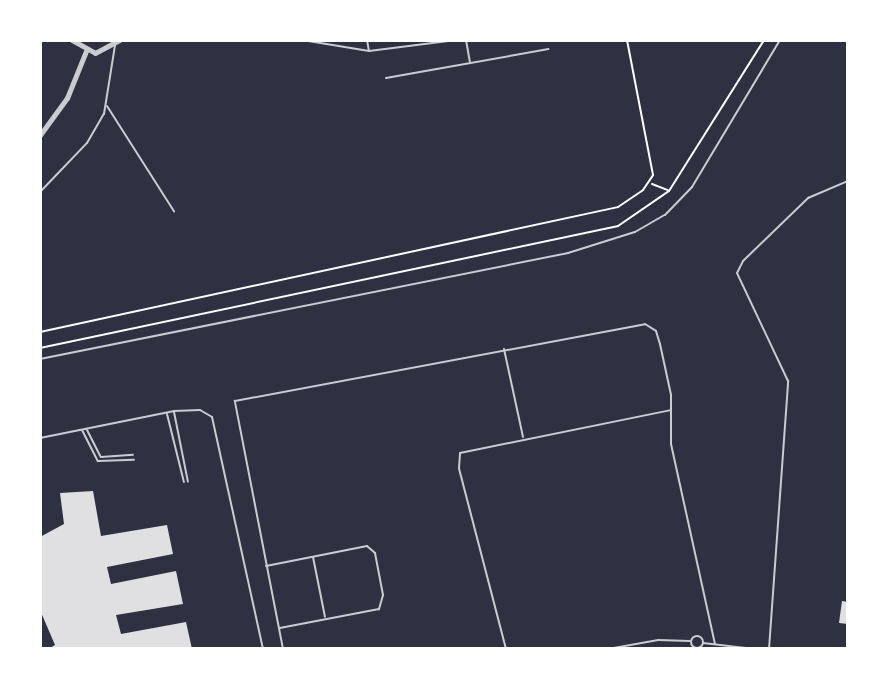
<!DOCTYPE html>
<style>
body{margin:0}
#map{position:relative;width:888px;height:689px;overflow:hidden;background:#2d3142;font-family:Jost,sans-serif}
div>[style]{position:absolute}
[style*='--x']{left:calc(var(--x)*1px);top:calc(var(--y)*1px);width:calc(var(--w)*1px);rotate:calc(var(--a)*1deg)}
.building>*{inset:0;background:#e0e0e3}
.path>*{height:2px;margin:-1px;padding:0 1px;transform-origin:1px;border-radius:1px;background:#fff}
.service>*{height:2px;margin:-1px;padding:0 1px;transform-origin:1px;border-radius:1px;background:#caccd0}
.service>.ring{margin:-1px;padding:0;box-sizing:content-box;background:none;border:2px solid #caccd0;border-radius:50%}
.minor>*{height:5px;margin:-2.5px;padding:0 2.5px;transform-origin:2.5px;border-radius:2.5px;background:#caccd0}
span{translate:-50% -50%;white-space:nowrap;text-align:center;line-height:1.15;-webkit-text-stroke:7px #fff;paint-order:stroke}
.frame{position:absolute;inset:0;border:42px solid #fff;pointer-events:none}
</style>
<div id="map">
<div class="building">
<i style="clip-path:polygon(93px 491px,101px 536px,167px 525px,173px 554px,107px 567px,111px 584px,176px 571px,183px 604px,116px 615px,121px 634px,186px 622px,192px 649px,48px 649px,55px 645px,40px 610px,40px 537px,64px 524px,60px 493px)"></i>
<i style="clip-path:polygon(842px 601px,848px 602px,848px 624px,839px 623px)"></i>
</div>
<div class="path">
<i style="--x:652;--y:184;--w:17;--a:21"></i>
<i style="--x:40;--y:332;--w:591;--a:-12.2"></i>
<i style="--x:618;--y:207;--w:30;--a:-34"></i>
<i style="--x:643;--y:190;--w:18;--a:-56"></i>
<i style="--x:653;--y:175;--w:137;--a:-100.9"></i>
<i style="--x:40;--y:348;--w:591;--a:-11.92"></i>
<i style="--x:618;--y:226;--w:62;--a:-34.5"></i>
<i style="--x:669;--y:191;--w:178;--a:-57.8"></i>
</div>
<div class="service">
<i style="--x:302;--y:40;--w:68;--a:9.3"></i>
<i style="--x:369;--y:51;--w:88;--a:-7.2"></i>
<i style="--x:367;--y:40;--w:11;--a:80"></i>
<i style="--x:466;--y:40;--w:22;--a:80"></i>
<i style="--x:386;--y:78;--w:165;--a:-10.1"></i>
<i style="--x:107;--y:106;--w:125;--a:57.5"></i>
<i style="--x:40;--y:192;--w:68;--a:-46.2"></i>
<i style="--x:87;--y:143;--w:34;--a:-60"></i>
<i style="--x:104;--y:114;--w:70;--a:-80.9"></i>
<i style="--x:504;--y:349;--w:90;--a:77.8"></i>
<i style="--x:40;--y:359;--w:539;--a:-11.35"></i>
<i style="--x:568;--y:253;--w:70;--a:-17.4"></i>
<i style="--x:635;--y:232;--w:34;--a:-30"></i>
<i style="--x:665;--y:215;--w:39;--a:-46"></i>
<i style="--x:692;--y:187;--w:171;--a:-59.1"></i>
<i style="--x:174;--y:412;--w:71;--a:78.7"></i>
<i style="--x:167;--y:414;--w:70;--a:76"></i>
<i style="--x:82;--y:430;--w:35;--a:63"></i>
<i style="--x:98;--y:461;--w:36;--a:-2"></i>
<i style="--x:87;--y:430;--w:30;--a:63"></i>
<i style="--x:101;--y:457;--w:32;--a:-4"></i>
<i style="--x:40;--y:438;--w:137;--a:-11.4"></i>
<i style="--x:174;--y:411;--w:26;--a:-2"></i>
<i style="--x:200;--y:410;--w:14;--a:30"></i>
<i style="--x:212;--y:417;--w:238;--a:77.6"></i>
<i style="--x:313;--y:557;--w:61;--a:78.7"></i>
<i style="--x:266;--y:566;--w:103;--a:-11.2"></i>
<i style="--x:367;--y:546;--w:11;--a:41"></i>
<i style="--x:375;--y:553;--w:43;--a:79.2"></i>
<i style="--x:383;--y:595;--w:15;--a:106"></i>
<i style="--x:379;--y:609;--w:101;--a:169.1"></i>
<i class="ring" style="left:691px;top:636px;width:10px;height:10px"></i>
<i style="--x:703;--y:643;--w:52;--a:6.6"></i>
<i style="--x:283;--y:649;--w:253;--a:-101"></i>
<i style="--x:235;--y:401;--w:417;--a:-10.6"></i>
<i style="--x:645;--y:324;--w:13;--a:32"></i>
<i style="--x:656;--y:331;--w:14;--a:73"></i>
<i style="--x:660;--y:344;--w:52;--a:77.8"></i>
<i style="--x:671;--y:395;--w:49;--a:90"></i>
<i style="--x:671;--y:444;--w:205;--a:77.6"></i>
<i style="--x:506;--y:649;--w:187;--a:-104.6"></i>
<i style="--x:459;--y:468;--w:15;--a:-86"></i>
<i style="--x:460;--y:453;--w:215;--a:-11.5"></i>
<i style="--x:608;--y:649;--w:51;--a:-10.2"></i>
<i style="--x:658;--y:640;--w:32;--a:2"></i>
<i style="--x:769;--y:649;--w:269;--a:-85.9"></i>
<i style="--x:788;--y:381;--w:119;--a:-115.3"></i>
<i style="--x:737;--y:273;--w:13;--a:-63"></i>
<i style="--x:743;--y:261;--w:91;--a:-44.1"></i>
<i style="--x:808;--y:198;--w:43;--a:-23"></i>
</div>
<div class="minor">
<i style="--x:72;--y:40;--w:26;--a:29"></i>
<i style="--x:95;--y:53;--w:27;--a:-28"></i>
<i style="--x:40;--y:135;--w:46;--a:-53.9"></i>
<i style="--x:67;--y:98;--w:51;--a:-68"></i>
</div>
<div class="frame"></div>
</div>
